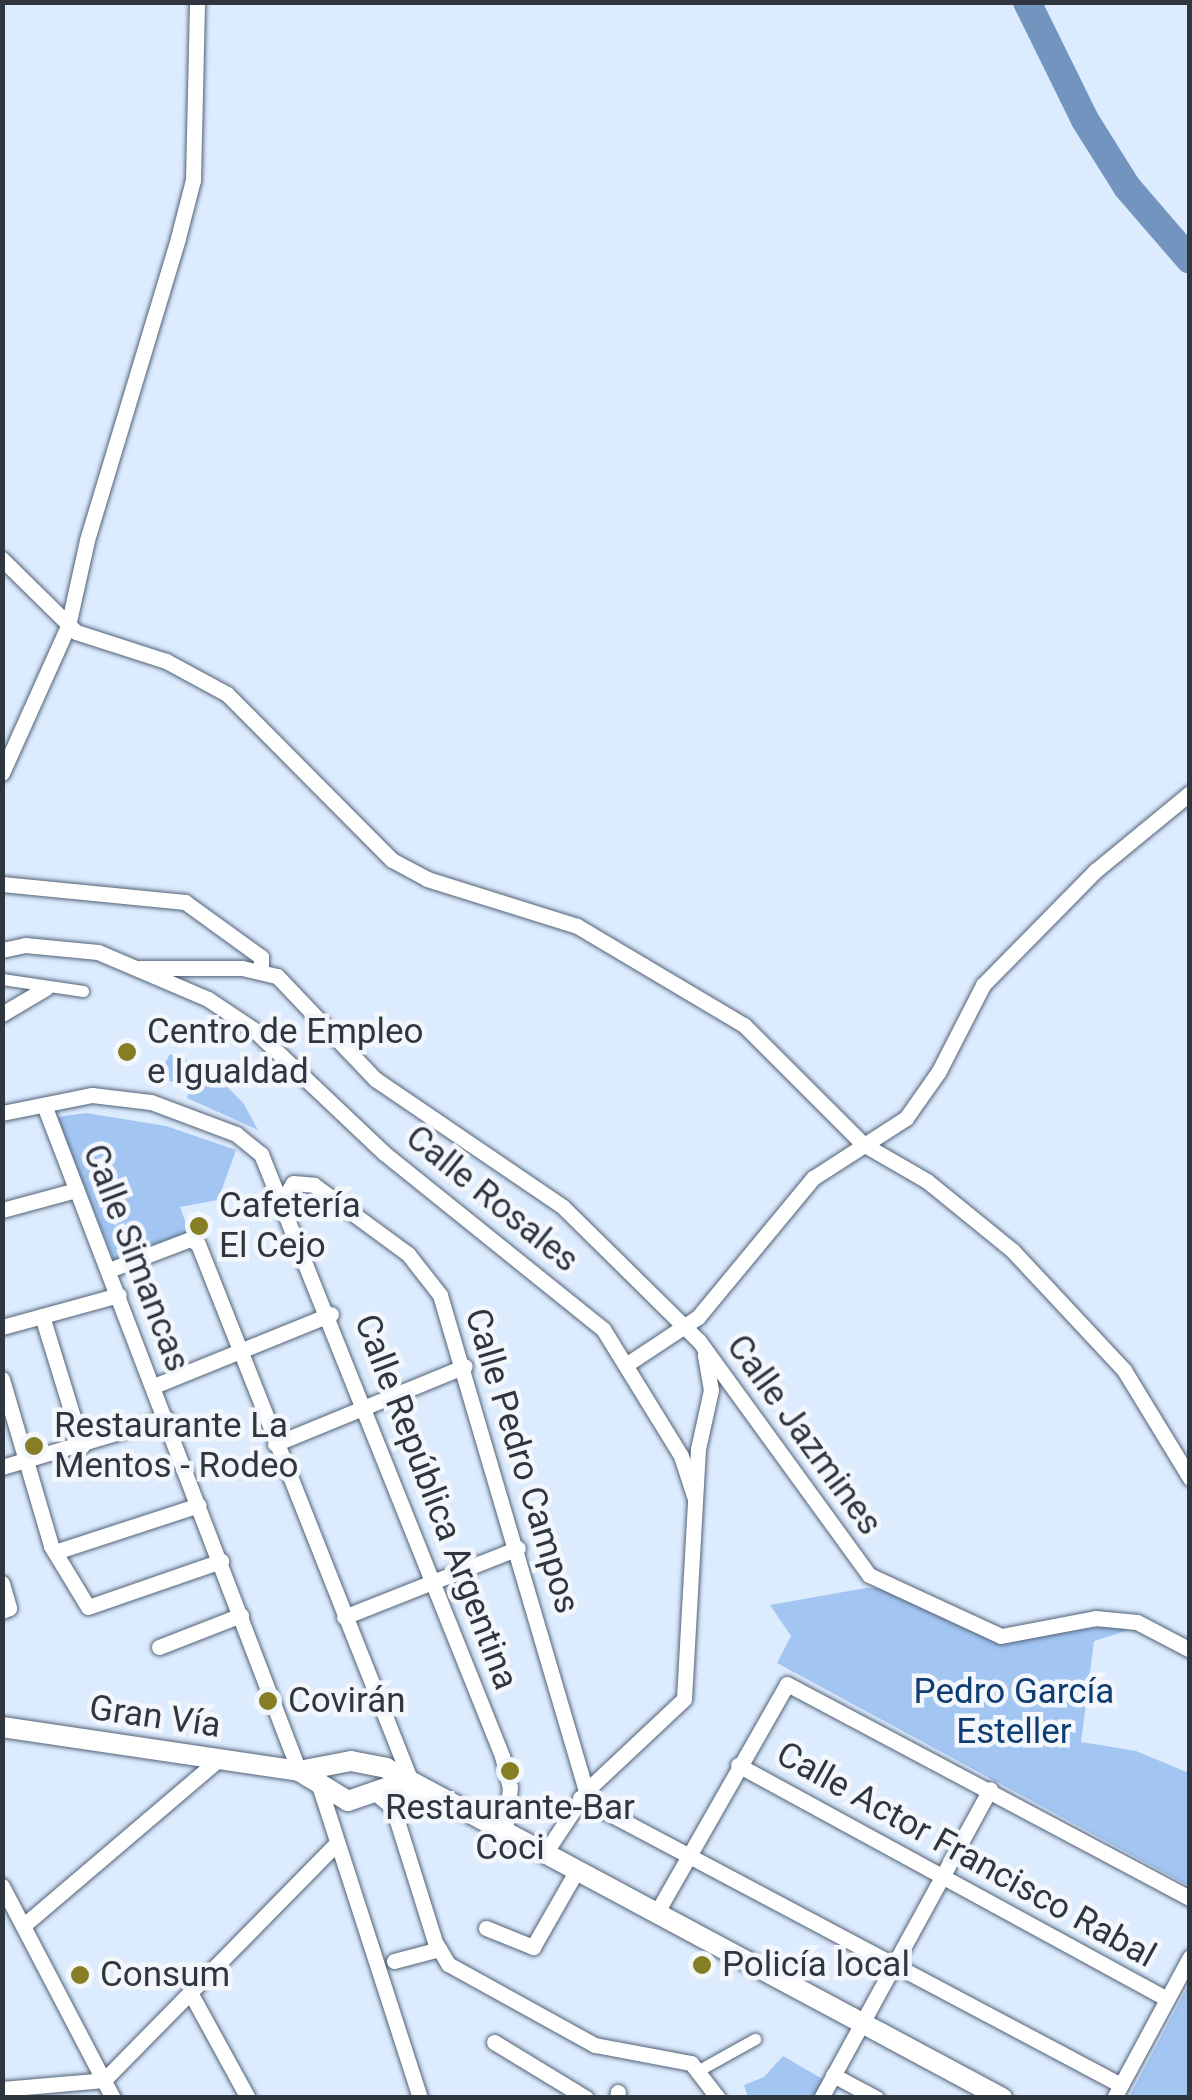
<!DOCTYPE html>
<meta charset="utf-8">
<style>
body{margin:0}
#map{position:relative;width:1192px;height:2100px;overflow:hidden;background:#dcebfe;font-family:Roboto,sans-serif}
div>[style]{position:absolute}
[style*='--x']{left:calc(var(--x)*1px);top:calc(var(--y)*1px);width:calc(var(--w)*1px);rotate:calc(var(--a)*1deg)}
.green>*{inset:0;background:#a3c5f2}
.river>*{height:28px;margin:-14px;padding:0 14px;transform-origin:14px;border-radius:14px;background:#7294be}
.roads{filter:drop-shadow(0 0 2px #526276) drop-shadow(0 0 2px #526276)}
.pedestrian>*{height:11px;margin:-5.5px;padding:0 5.5px;transform-origin:5.5px;border-radius:5.5px;background:#fff}
.minor>*{height:15px;margin:-7.5px;padding:0 7.5px;transform-origin:7.5px;border-radius:7.5px;background:#fff}
.tertiary>*{height:20px;margin:-10px;padding:0 10px;transform-origin:10px;border-radius:10px;background:#fff}
.dots>*{width:28px;height:28px;translate:-50% -50%;box-sizing:border-box;border:5px solid #f3f7fc;border-radius:50%}
span{translate:-50% -50%;white-space:nowrap;text-align:center;line-height:1.15;-webkit-text-stroke:9px #f3f7fc;paint-order:stroke}
.poi-label{font-size:35px;color:#2f363f}
.left{translate:0 -50%;text-align:left}
.street-label{font-size:35px;color:#2f363f}
.park-label{font-size:35px;color:#0d3d72}
.frame{position:absolute;inset:0;border:5px solid #2f363f;pointer-events:none}
</style>
<div id="map">
<div class="green">
<i style="clip-path:polygon(170px 1054px,210px 1069px,244px 1104px,258px 1130px,187px 1098px,190px 1087px,158px 1077px)"></i>
<i style="clip-path:polygon(86px 1113px,166px 1126px,236px 1150px,218px 1200px,180px 1207px,189px 1232px,114px 1261px,57px 1117px)"></i>
<i style="clip-path:polygon(866px 1588px,885px 1588px,1002px 1641px,1122px 1624px,1126px 1631px,1094px 1641px,1081px 1742px,1136px 1751px,1189px 1773px,1189px 1886px,777px 1663px,791px 1636px,770px 1605px)"></i>
<i style="clip-path:polygon(1189px 1984px,1189px 2097px,1129px 2097px)"></i>
<i style="clip-path:polygon(783px 2056px,824px 2080px,815px 2097px,748px 2097px,744px 2085px,764px 2077px)"></i>
</div>
<div class="river">
<i style="--x:1027;--y:2;--w:131;--a:63.8"></i>
<i style="--x:1085;--y:120;--w:79;--a:57.9"></i>
<i style="--x:1127;--y:187;--w:96;--a:49.2"></i>
</div>
<div class="roads">
<div class="pedestrian">
<i style="--x:2;--y:979;--w:82;--a:8.4"></i>
<i style="--x:701;--y:2069;--w:62;--a:-29.1"></i>
</div>
<div class="minor">
<i style="--x:2;--y:559;--w:104;--a:44.6"></i>
<i style="--x:76;--y:632;--w:95;--a:17.9"></i>
<i style="--x:166;--y:661;--w:69;--a:28.4"></i>
<i style="--x:227;--y:694;--w:234;--a:45.2"></i>
<i style="--x:392;--y:860;--w:40;--a:28"></i>
<i style="--x:427;--y:879;--w:157;--a:17.4"></i>
<i style="--x:577;--y:926;--w:194;--a:30.7"></i>
<i style="--x:744;--y:1025;--w:168;--a:45"></i>
<i style="--x:863;--y:1144;--w:74;--a:30"></i>
<i style="--x:927;--y:1181;--w:111;--a:39.1"></i>
<i style="--x:1013;--y:1251;--w:163;--a:47"></i>
<i style="--x:1124;--y:1370;--w:127;--a:58.6"></i>
<i style="--x:2;--y:773;--w:161;--a:-65.8"></i>
<i style="--x:68;--y:626;--w:88;--a:-77.5"></i>
<i style="--x:87;--y:540;--w:315;--a:-73.2"></i>
<i style="--x:178;--y:238;--w:60;--a:-75.5"></i>
<i style="--x:193;--y:180;--w:178;--a:-88.7"></i>
<i style="--x:2;--y:884;--w:184;--a:5.6"></i>
<i style="--x:185;--y:902;--w:94;--a:35.9"></i>
<i style="--x:261;--y:957;--w:13;--a:90"></i>
<i style="--x:2;--y:950;--w:24;--a:-12"></i>
<i style="--x:25;--y:945;--w:73;--a:5.5"></i>
<i style="--x:98;--y:952;--w:120;--a:23.1"></i>
<i style="--x:208;--y:999;--w:54;--a:33.7"></i>
<i style="--x:253;--y:1029;--w:180;--a:43.4"></i>
<i style="--x:384;--y:1153;--w:281;--a:38.8"></i>
<i style="--x:603;--y:1329;--w:149;--a:58.4"></i>
<i style="--x:681;--y:1456;--w:45;--a:72"></i>
<i style="--x:140;--y:968;--w:102;--a:0"></i>
<i style="--x:242;--y:968;--w:36;--a:13"></i>
<i style="--x:277;--y:976;--w:142;--a:46.4"></i>
<i style="--x:375;--y:1079;--w:227;--a:34.2"></i>
<i style="--x:563;--y:1207;--w:191;--a:44.6"></i>
<i style="--x:699;--y:1341;--w:289;--a:54"></i>
<i style="--x:869;--y:1575;--w:145;--a:24.8"></i>
<i style="--x:1001;--y:1636;--w:96;--a:-10.8"></i>
<i style="--x:1095;--y:1618;--w:42;--a:5.4"></i>
<i style="--x:1137;--y:1622;--w:60;--a:27.8"></i>
<i style="--x:2;--y:1014;--w:51;--a:-30.6"></i>
<i style="--x:44;--y:1105;--w:713;--a:69.05"></i>
<i style="--x:2;--y:1113;--w:92;--a:-11.3"></i>
<i style="--x:92;--y:1095;--w:59;--a:6.8"></i>
<i style="--x:151;--y:1102;--w:91;--a:20.6"></i>
<i style="--x:236;--y:1134;--w:32;--a:39"></i>
<i style="--x:261;--y:1154;--w:648;--a:68.18"></i>
<i style="--x:502;--y:1756;--w:32;--a:76"></i>
<i style="--x:510;--y:1787;--w:45;--a:96.3"></i>
<i style="--x:284;--y:1198;--w:17;--a:-59"></i>
<i style="--x:293;--y:1183;--w:21;--a:5"></i>
<i style="--x:314;--y:1185;--w:117;--a:36.3"></i>
<i style="--x:408;--y:1254;--w:52;--a:52"></i>
<i style="--x:440;--y:1295;--w:517;--a:73.6"></i>
<i style="--x:2;--y:1210;--w:77;--a:-15.1"></i>
<i style="--x:109;--y:1270;--w:87;--a:-20.9"></i>
<i style="--x:190;--y:1239;--w:9;--a:32"></i>
<i style="--x:198;--y:1244;--w:575;--a:68.38"></i>
<i style="--x:42;--y:1316;--w:136;--a:72.9"></i>
<i style="--x:2;--y:1327;--w:121;--a:-15.3"></i>
<i style="--x:627;--y:1364;--w:85;--a:-33.5"></i>
<i style="--x:698;--y:1317;--w:180;--a:-50.4"></i>
<i style="--x:813;--y:1178;--w:111;--a:-32.8"></i>
<i style="--x:906;--y:1118;--w:57;--a:-54.9"></i>
<i style="--x:939;--y:1071;--w:97;--a:-62.9"></i>
<i style="--x:983;--y:985;--w:160;--a:-45.5"></i>
<i style="--x:1095;--y:871;--w:123;--a:-39.4"></i>
<i style="--x:2;--y:1379;--w:174;--a:73.6"></i>
<i style="--x:51;--y:1546;--w:71;--a:58.8"></i>
<i style="--x:88;--y:1607;--w:141;--a:-19.1"></i>
<i style="--x:154;--y:1386;--w:191;--a:-22.1"></i>
<i style="--x:275;--y:1444;--w:205;--a:-22.3"></i>
<i style="--x:2;--y:1467;--w:171;--a:-16.6"></i>
<i style="--x:55;--y:1552;--w:151;--a:-18.1"></i>
<i style="--x:2;--y:1583;--w:26;--a:74"></i>
<i style="--x:9;--y:1608;--w:8;--a:157"></i>
<i style="--x:344;--y:1617;--w:187;--a:-21.6"></i>
<i style="--x:159;--y:1647;--w:88;--a:-21.3"></i>
<i style="--x:738;--y:1765;--w:487;--a:28.6"></i>
<i style="--x:317;--y:1779;--w:335;--a:72.1"></i>
<i style="--x:373;--y:1791;--w:26;--a:40"></i>
<i style="--x:393;--y:1808;--w:140;--a:72.6"></i>
<i style="--x:435;--y:1942;--w:26;--a:59"></i>
<i style="--x:448;--y:1964;--w:168;--a:28.9"></i>
<i style="--x:595;--y:2045;--w:98;--a:10.6"></i>
<i style="--x:691;--y:2063;--w:44;--a:52.4"></i>
<i style="--x:580;--y:1798;--w:612;--a:27.95"></i>
<i style="--x:545;--y:1853;--w:74;--a:-56.5"></i>
<i style="--x:586;--y:1791;--w:134;--a:-43.2"></i>
<i style="--x:684;--y:1699;--w:250;--a:-86.8"></i>
<i style="--x:698;--y:1449;--w:60;--a:-77.6"></i>
<i style="--x:711;--y:1390;--w:36;--a:-100"></i>
<i style="--x:2;--y:1886;--w:239;--a:62.4"></i>
<i style="--x:657;--y:1912;--w:262;--a:-60.3"></i>
<i style="--x:787;--y:1684;--w:456;--a:28"></i>
<i style="--x:24;--y:1925;--w:256;--a:-40.4"></i>
<i style="--x:486;--y:1928;--w:51;--a:22"></i>
<i style="--x:533;--y:1947;--w:89;--a:-60.3"></i>
<i style="--x:394;--y:1961;--w:47;--a:-14.9"></i>
<i style="--x:191;--y:1994;--w:119;--a:61.3"></i>
<i style="--x:494;--y:2042;--w:108;--a:31.3"></i>
<i style="--x:833;--y:2075;--w:49;--a:28.1"></i>
<i style="--x:2;--y:2089;--w:102;--a:-5"></i>
<i style="--x:104;--y:2080;--w:330;--a:-45.5"></i>
<i style="--x:617;--y:2098;--w:6;--a:-81"></i>
<i style="--x:821;--y:2098;--w:352;--a:-61.3"></i>
<i style="--x:1114;--y:2098;--w:160;--a:-61.7"></i>
</div>
<div class="tertiary">
<i style="--x:2;--y:1727;--w:300;--a:8.4"></i>
<i style="--x:299;--y:1771;--w:57;--a:31.5"></i>
<i style="--x:348;--y:1801;--w:43;--a:-18.9"></i>
<i style="--x:389;--y:1787;--w:30;--a:6"></i>
<i style="--x:299;--y:1771;--w:53;--a:-10.9"></i>
<i style="--x:351;--y:1761;--w:36;--a:11"></i>
<i style="--x:386;--y:1768;--w:699;--a:28.18"></i>
</div>
</div>
<div class="dots">
<i style="left:127px;top:1052px;background:#857e25"></i>
<i style="left:199px;top:1226px;background:#857e25"></i>
<i style="left:34px;top:1446px;background:#857e25"></i>
<i style="left:268px;top:1701px;background:#857e25"></i>
<i style="left:510px;top:1771px;background:#857e25"></i>
<i style="left:702px;top:1965px;background:#857e25"></i>
<i style="left:80px;top:1975px;background:#857e25"></i>
</div>
<div class="poi-label">
<span class="left" style="left:147px;top:1052px">Centro de Empleo<br>e Igualdad</span>
<span class="left" style="left:219px;top:1226px">Cafetería<br>El Cejo</span>
<span class="left" style="left:54px;top:1446px">Restaurante La<br>Mentos - Rodeo</span>
<span class="left" style="left:288px;top:1701px">Covirán</span>
<span style="left:510px;top:1828px">Restaurante-Bar<br>Coci</span>
<span class="left" style="left:722px;top:1965px">Policía local</span>
<span class="left" style="left:100px;top:1975px">Consum</span>
</div>
<div class="street-label">
<span style="left:492px;top:1199px;rotate:39deg">Calle Rosales</span>
<span style="left:136px;top:1258px;rotate:69deg">Calle Simancas</span>
<span style="left:804px;top:1435px;rotate:54deg">Calle Jazmines</span>
<span style="left:522px;top:1461px;rotate:73deg">Calle Pedro Campos</span>
<span style="left:436px;top:1502px;rotate:69deg">Calle República Argentina</span>
<span style="left:155px;top:1717px;rotate:8deg">Gran Vía</span>
<span style="left:966px;top:1855px;rotate:29deg">Calle Actor Francisco Rabal</span>
</div>
<div class="park-label">
<span style="left:1014px;top:1712px">Pedro García<br>Esteller</span>
</div>
<div class="frame"></div>
</div>
